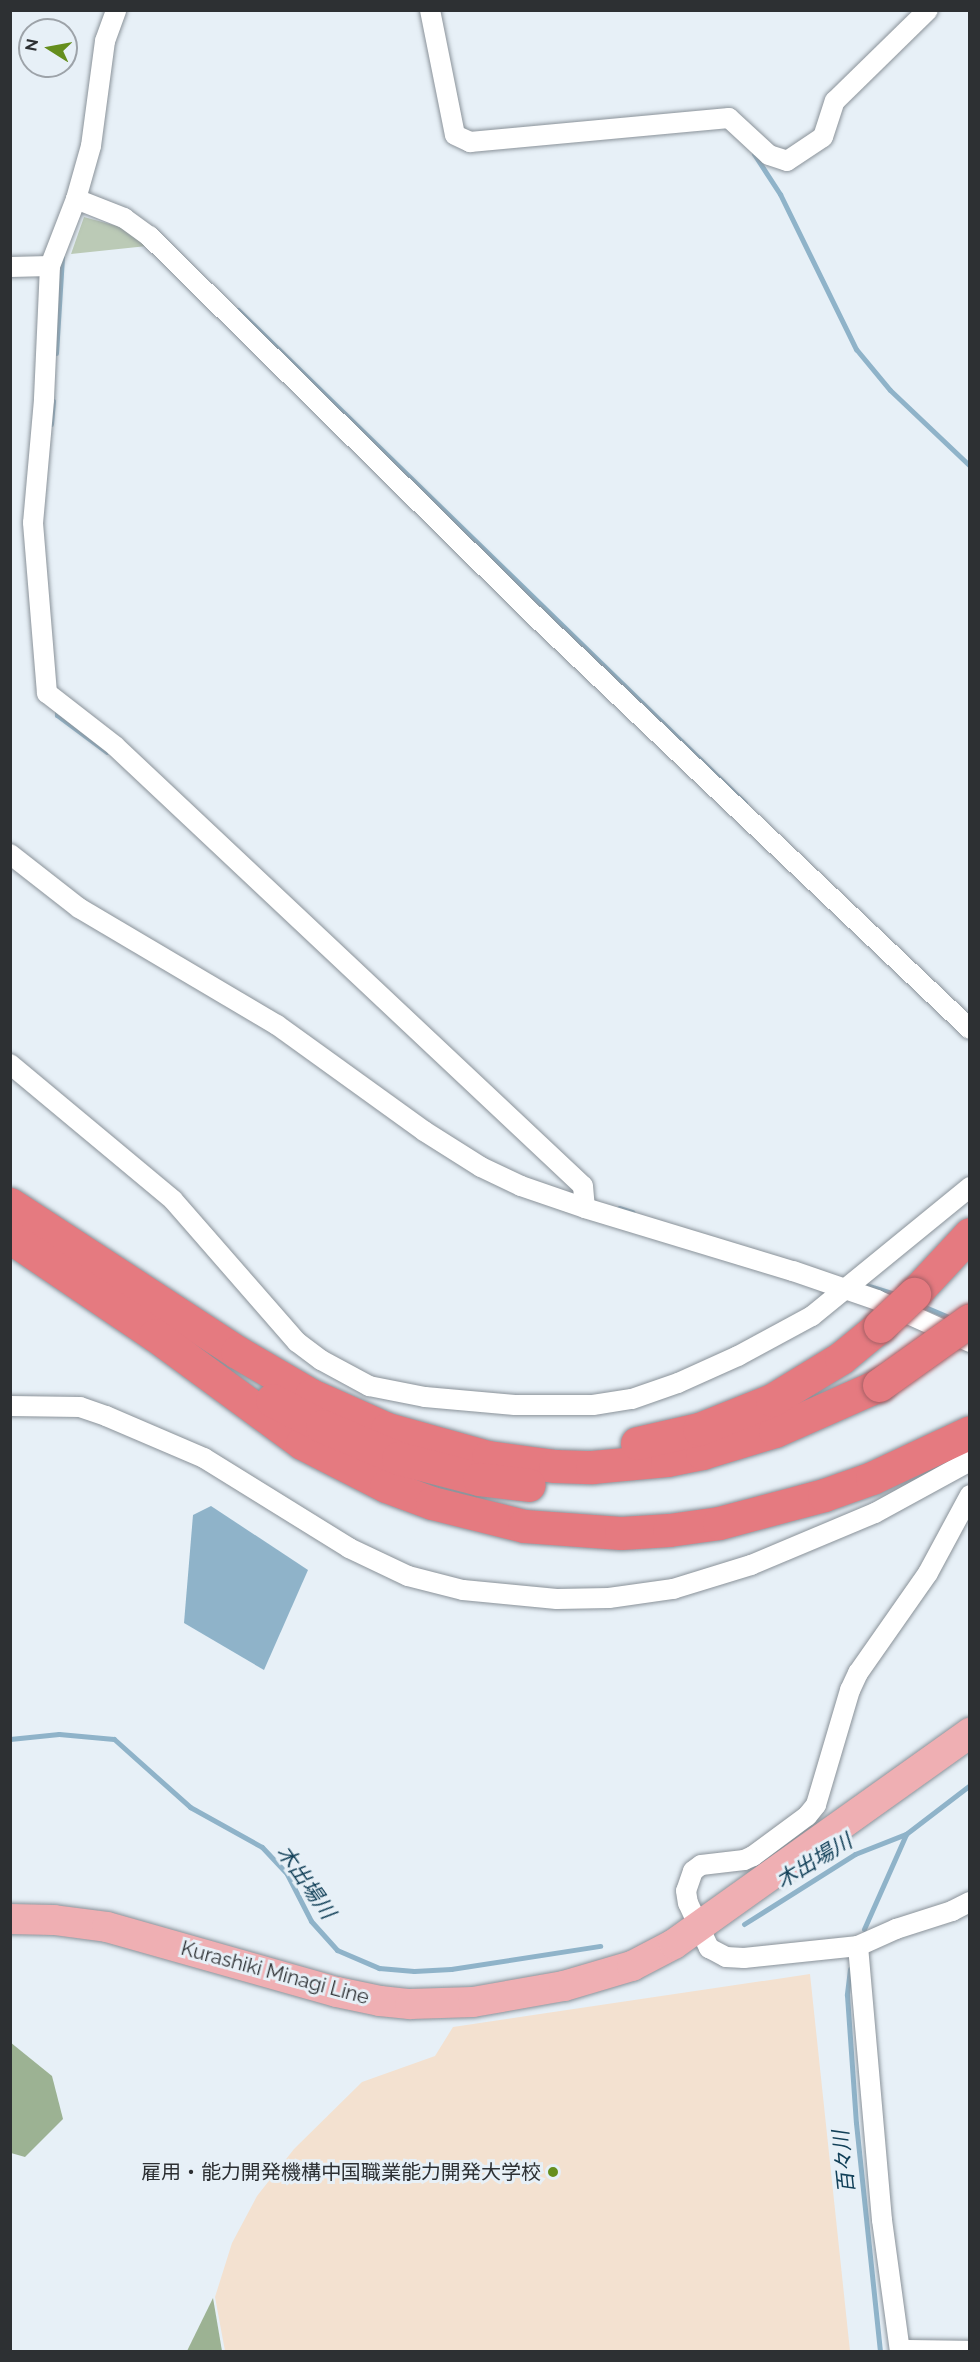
<!DOCTYPE html>
<meta charset="utf-8">
<style>
body{margin:0}
#map{position:relative;width:980px;height:2362px;overflow:hidden;background:#e7f0f7;font-family:Raleway,"Noto Sans JP",sans-serif}
div>[style]{position:absolute}
[style*='--x']{left:calc(var(--x)*1px);top:calc(var(--y)*1px);width:calc(var(--w)*1px);rotate:calc(var(--a)*1deg)}
.education>*{inset:0;background:#f3e1d0}
.green>*{inset:0;background:#bbcab6}
.forest>*{inset:0;background:#9cb293}
.water>*{inset:0;background:#8fb3c9}
.stream>*{height:5px;margin:-2.5px;padding:0 2.5px;transform-origin:2.5px;border-radius:2.5px;background:#8fb3c9}
.roads{filter:drop-shadow(0 0 2px #8a9299) drop-shadow(0 0 2px #8a9299)}
.street>*{height:20px;margin:-10px;padding:0 10px;transform-origin:10px;border-radius:10px;background:#fff}
.primary>*{height:30px;margin:-15px;padding:0 15px;transform-origin:15px;border-radius:15px;background:#efafb3}
.highway>*{height:33px;margin:-16.5px;padding:0 16.5px;transform-origin:16.5px;border-radius:16.5px;background:#e57a80}
.bridges{filter:drop-shadow(0 0 2px #a56065) drop-shadow(0 0 2px #a56065)}
.highway-bridge>*{height:33px;margin:-16.5px;padding:0 16.5px;transform-origin:16.5px;border-radius:16.5px;background:#e57a80}
.dots>*{width:16px;height:16px;translate:-50% -50%;box-sizing:border-box;border:3px solid #e7f0f7;border-radius:50%}
span{translate:-50% -50%;white-space:nowrap;text-align:center;line-height:1.15;-webkit-text-stroke:6px #e7f0f7;paint-order:stroke}
.street-label{font-size:20px;color:#2d3033}
.poi-label{font-size:20px;color:#2d3033}
.right{translate:-100% -50%;text-align:right}
.water-label{font-size:21px;color:#124058;font-style:italic}
.frame{position:absolute;inset:0;border:12px solid #2d3033;pointer-events:none}
.north{position:absolute;left:18px;top:18px;width:60px;height:60px;box-sizing:border-box;background:#e7f0f7;border:2px solid #9da3a9;border-radius:50%;rotate:281deg;font-size:16px;font-weight:700;line-height:24px;text-align:center;color:#2d3033}
.north::after{content:'';display:block;margin:auto;width:21px;height:27px;background:#658e1d;clip-path:polygon(50% 0,100% 100%,50% 72%,0 100%)}
</style>
<div id="map">
<div class="education">
<i style="clip-path:polygon(810px 1974px,850px 2351px,225px 2351px,215px 2297px,232px 2243px,257px 2196px,294px 2149px,362px 2082px,435px 2056px,453px 2027px)"></i>
</div>
<div class="green">
<i style="clip-path:polygon(84px 217px,124px 228px,147px 246px,71px 254px)"></i>
</div>
<div class="forest">
<i style="clip-path:polygon(10px 2042px,52px 2076px,63px 2119px,25px 2157px,11px 2153px)"></i>
<i style="clip-path:polygon(213px 2298px,222px 2351px,187px 2351px)"></i>
</div>
<div class="water">
<i style="clip-path:polygon(211px 1506px,308px 1570px,264px 1670px,184px 1623px,193px 1515px)"></i>
</div>
<div class="stream">
<i style="--x:754;--y:154;--w:48;--a:57"></i>
<i style="--x:780;--y:194;--w:173;--a:63.9"></i>
<i style="--x:856;--y:349;--w:53;--a:50.3"></i>
<i style="--x:890;--y:390;--w:110;--a:43.5"></i>
<i style="--x:238;--y:310;--w:707;--a:44.2"></i>
<i style="--x:56;--y:353;--w:96;--a:-86.4"></i>
<i style="--x:51;--y:424;--w:23;--a:-85"></i>
<i style="--x:57;--y:709;--w:6;--a:90"></i>
<i style="--x:57;--y:715;--w:62;--a:36.5"></i>
<i style="--x:619;--y:1208;--w:14;--a:17"></i>
<i style="--x:859;--y:1283;--w:39;--a:17"></i>
<i style="--x:918;--y:1304;--w:39;--a:23"></i>
<i style="--x:10;--y:1739;--w:49;--a:-5.8"></i>
<i style="--x:59;--y:1734;--w:55;--a:5.2"></i>
<i style="--x:114;--y:1739;--w:102;--a:41.8"></i>
<i style="--x:190;--y:1807;--w:82;--a:29.1"></i>
<i style="--x:262;--y:1847;--w:37;--a:47"></i>
<i style="--x:287;--y:1874;--w:53;--a:62.9"></i>
<i style="--x:311;--y:1921;--w:39;--a:48"></i>
<i style="--x:337;--y:1950;--w:46;--a:23.2"></i>
<i style="--x:379;--y:1968;--w:35;--a:5"></i>
<i style="--x:414;--y:1971;--w:37;--a:-3"></i>
<i style="--x:451;--y:1969;--w:151;--a:-8.8"></i>
<i style="--x:744;--y:1924;--w:131;--a:-32.2"></i>
<i style="--x:855;--y:1854;--w:55;--a:-21.4"></i>
<i style="--x:906;--y:1834;--w:81;--a:-37.4"></i>
<i style="--x:864;--y:1929;--w:104;--a:-66.1"></i>
<i style="--x:850;--y:1969;--w:26;--a:97"></i>
<i style="--x:847;--y:1995;--w:128;--a:86"></i>
<i style="--x:856;--y:2123;--w:230;--a:84"></i>
</div>
<div class="roads">
<div class="street">
<i style="--x:430;--y:10;--w:127;--a:78.7"></i>
<i style="--x:455;--y:135;--w:17;--a:25"></i>
<i style="--x:470;--y:142;--w:260;--a:-5.3"></i>
<i style="--x:729;--y:118;--w:54;--a:42.8"></i>
<i style="--x:769;--y:155;--w:19;--a:18"></i>
<i style="--x:787;--y:161;--w:43;--a:-33.7"></i>
<i style="--x:823;--y:137;--w:38;--a:-72"></i>
<i style="--x:835;--y:101;--w:130;--a:-44.4"></i>
<i style="--x:76;--y:199;--w:52;--a:21.6"></i>
<i style="--x:124;--y:218;--w:31;--a:36"></i>
<i style="--x:149;--y:236;--w:547;--a:44.56"></i>
<i style="--x:539;--y:620;--w:594;--a:43.5"></i>
<i style="--x:50;--y:266;--w:134;--a:92.6"></i>
<i style="--x:44;--y:400;--w:123;--a:95.1"></i>
<i style="--x:33;--y:523;--w:171;--a:85.3"></i>
<i style="--x:47;--y:693;--w:86;--a:37.9"></i>
<i style="--x:115;--y:746;--w:642;--a:43.23"></i>
<i style="--x:583;--y:1186;--w:22;--a:85"></i>
<i style="--x:10;--y:267;--w:40;--a:-1.4"></i>
<i style="--x:50;--y:266;--w:72;--a:-68.8"></i>
<i style="--x:76;--y:199;--w:55;--a:-74.2"></i>
<i style="--x:91;--y:146;--w:106;--a:-82.4"></i>
<i style="--x:105;--y:41;--w:33;--a:-70"></i>
<i style="--x:10;--y:854;--w:88;--a:38"></i>
<i style="--x:79;--y:908;--w:230;--a:30.6"></i>
<i style="--x:277;--y:1025;--w:181;--a:35.8"></i>
<i style="--x:424;--y:1131;--w:67;--a:32.3"></i>
<i style="--x:481;--y:1167;--w:44;--a:25.4"></i>
<i style="--x:521;--y:1186;--w:68;--a:19"></i>
<i style="--x:585;--y:1208;--w:217;--a:16.9"></i>
<i style="--x:793;--y:1271;--w:89;--a:19"></i>
<i style="--x:877;--y:1300;--w:102;--a:24.3"></i>
<i style="--x:10;--y:1064;--w:212;--a:39.8"></i>
<i style="--x:173;--y:1200;--w:189;--a:48.9"></i>
<i style="--x:297;--y:1342;--w:30;--a:37"></i>
<i style="--x:321;--y:1360;--w:55;--a:28.4"></i>
<i style="--x:369;--y:1386;--w:57;--a:11.1"></i>
<i style="--x:425;--y:1397;--w:90;--a:5.1"></i>
<i style="--x:515;--y:1405;--w:78;--a:0"></i>
<i style="--x:593;--y:1405;--w:39;--a:-9"></i>
<i style="--x:632;--y:1399;--w:49;--a:-19.2"></i>
<i style="--x:678;--y:1383;--w:66;--a:-24.2"></i>
<i style="--x:738;--y:1356;--w:84;--a:-28.4"></i>
<i style="--x:812;--y:1316;--w:204;--a:-39.2"></i>
<i style="--x:10;--y:1406;--w:70;--a:0.8"></i>
<i style="--x:80;--y:1407;--w:28;--a:19"></i>
<i style="--x:106;--y:1416;--w:107;--a:23.2"></i>
<i style="--x:204;--y:1458;--w:171;--a:31.8"></i>
<i style="--x:349;--y:1548;--w:65;--a:25.4"></i>
<i style="--x:408;--y:1576;--w:57;--a:14.3"></i>
<i style="--x:463;--y:1590;--w:94;--a:5.5"></i>
<i style="--x:557;--y:1599;--w:52;--a:-1.1"></i>
<i style="--x:609;--y:1598;--w:65;--a:-8"></i>
<i style="--x:673;--y:1589;--w:82;--a:-17.1"></i>
<i style="--x:751;--y:1565;--w:134;--a:-22.8"></i>
<i style="--x:875;--y:1513;--w:108;--a:-28.7"></i>
<i style="--x:970;--y:1495;--w:89;--a:118.3"></i>
<i style="--x:928;--y:1573;--w:122;--a:125"></i>
<i style="--x:858;--y:1673;--w:19;--a:115"></i>
<i style="--x:850;--y:1690;--w:120;--a:106.5"></i>
<i style="--x:816;--y:1805;--w:14;--a:129"></i>
<i style="--x:807;--y:1816;--w:67;--a:143.5"></i>
<i style="--x:753;--y:1856;--w:10;--a:156"></i>
<i style="--x:744;--y:1860;--w:43;--a:173.4"></i>
<i style="--x:701;--y:1865;--w:10;--a:143"></i>
<i style="--x:693;--y:1871;--w:21;--a:109"></i>
<i style="--x:686;--y:1891;--w:12;--a:81"></i>
<i style="--x:688;--y:1903;--w:50;--a:65"></i>
<i style="--x:709;--y:1948;--w:19;--a:28"></i>
<i style="--x:726;--y:1957;--w:18;--a:3"></i>
<i style="--x:744;--y:1958;--w:115;--a:-6"></i>
<i style="--x:858;--y:1946;--w:42;--a:-24.1"></i>
<i style="--x:896;--y:1929;--w:59;--a:-17.8"></i>
<i style="--x:952;--y:1911;--w:20;--a:-27"></i>
<i style="--x:858;--y:1946;--w:275;--a:85"></i>
<i style="--x:882;--y:2220;--w:133;--a:82.2"></i>
<i style="--x:901;--y:2350;--w:69;--a:0.8"></i>
</div>
<div class="primary">
<i style="--x:10;--y:1919;--w:44;--a:1.3"></i>
<i style="--x:54;--y:1920;--w:53;--a:7.5"></i>
<i style="--x:107;--y:1927;--w:239;--a:15.8"></i>
<i style="--x:337;--y:1992;--w:44;--a:11.8"></i>
<i style="--x:380;--y:2001;--w:30;--a:6"></i>
<i style="--x:410;--y:2004;--w:63;--a:-1.8"></i>
<i style="--x:473;--y:2002;--w:92;--a:-10"></i>
<i style="--x:564;--y:1986;--w:71;--a:-16.4"></i>
<i style="--x:632;--y:1966;--w:47;--a:-27.6"></i>
<i style="--x:674;--y:1944;--w:364;--a:-35.5"></i>
</div>
<div class="highway">
<i style="--x:10;--y:1204;--w:271;--a:33.1"></i>
<i style="--x:237;--y:1352;--w:86;--a:30.2"></i>
<i style="--x:311;--y:1395;--w:83;--a:24.1"></i>
<i style="--x:387;--y:1429;--w:105;--a:15.5"></i>
<i style="--x:488;--y:1457;--w:68;--a:7.7"></i>
<i style="--x:555;--y:1466;--w:37;--a:2"></i>
<i style="--x:592;--y:1467;--w:75;--a:-5.3"></i>
<i style="--x:667;--y:1460;--w:36;--a:-11"></i>
<i style="--x:702;--y:1453;--w:76;--a:-16.8"></i>
<i style="--x:775;--y:1431;--w:114;--a:-23.9"></i>
<i style="--x:10;--y:1237;--w:175;--a:34.1"></i>
<i style="--x:155;--y:1335;--w:182;--a:36.3"></i>
<i style="--x:302;--y:1443;--w:94;--a:27.1"></i>
<i style="--x:386;--y:1486;--w:49;--a:20.3"></i>
<i style="--x:432;--y:1503;--w:95;--a:14"></i>
<i style="--x:524;--y:1526;--w:97;--a:4.1"></i>
<i style="--x:621;--y:1533;--w:48;--a:-3.6"></i>
<i style="--x:669;--y:1530;--w:50;--a:-8"></i>
<i style="--x:719;--y:1523;--w:109;--a:-14.9"></i>
<i style="--x:824;--y:1495;--w:51;--a:-19.5"></i>
<i style="--x:872;--y:1478;--w:108;--a:-25.1"></i>
<i style="--x:914;--y:1294;--w:82;--a:-47"></i>
<i style="--x:272;--y:1400;--w:56;--a:27.5"></i>
<i style="--x:322;--y:1426;--w:82;--a:22.8"></i>
<i style="--x:398;--y:1458;--w:84;--a:14.5"></i>
<i style="--x:479;--y:1479;--w:50;--a:6.8"></i>
<i style="--x:637;--y:1443;--w:64;--a:-12.7"></i>
<i style="--x:699;--y:1429;--w:79;--a:-21.7"></i>
<i style="--x:772;--y:1400;--w:81;--a:-31.3"></i>
<i style="--x:841;--y:1358;--w:50;--a:-39.4"></i>
</div>
</div>
<div class="bridges">
<div class="highway-bridge">
<i style="--x:880;--y:1326;--w:47;--a:-43.3"></i>
<i style="--x:879;--y:1385;--w:112;--a:-35.5"></i>
</div>
</div>
<div class="dots">
<i style="left:553px;top:2172px;background:#658e1d"></i>
</div>
<div class="street-label">
<span style="left:275px;top:1973px;rotate:15deg">Kurashiki Minagi Line</span>
</div>
<div class="poi-label">
<span class="right" style="left:541px;top:2172px">雇用・能力開発機構中国職業能力開発大学校</span>
</div>
<div class="water-label">
<span style="left:814px;top:1861px;rotate:-31deg">木出場川</span>
<span style="left:306px;top:1882px;rotate:55deg">木出場川</span>
<span style="left:844px;top:2162px;rotate:-96deg">百々川</span>
</div>
<div class="frame"></div>
<div class="north">N</div>
</div>
